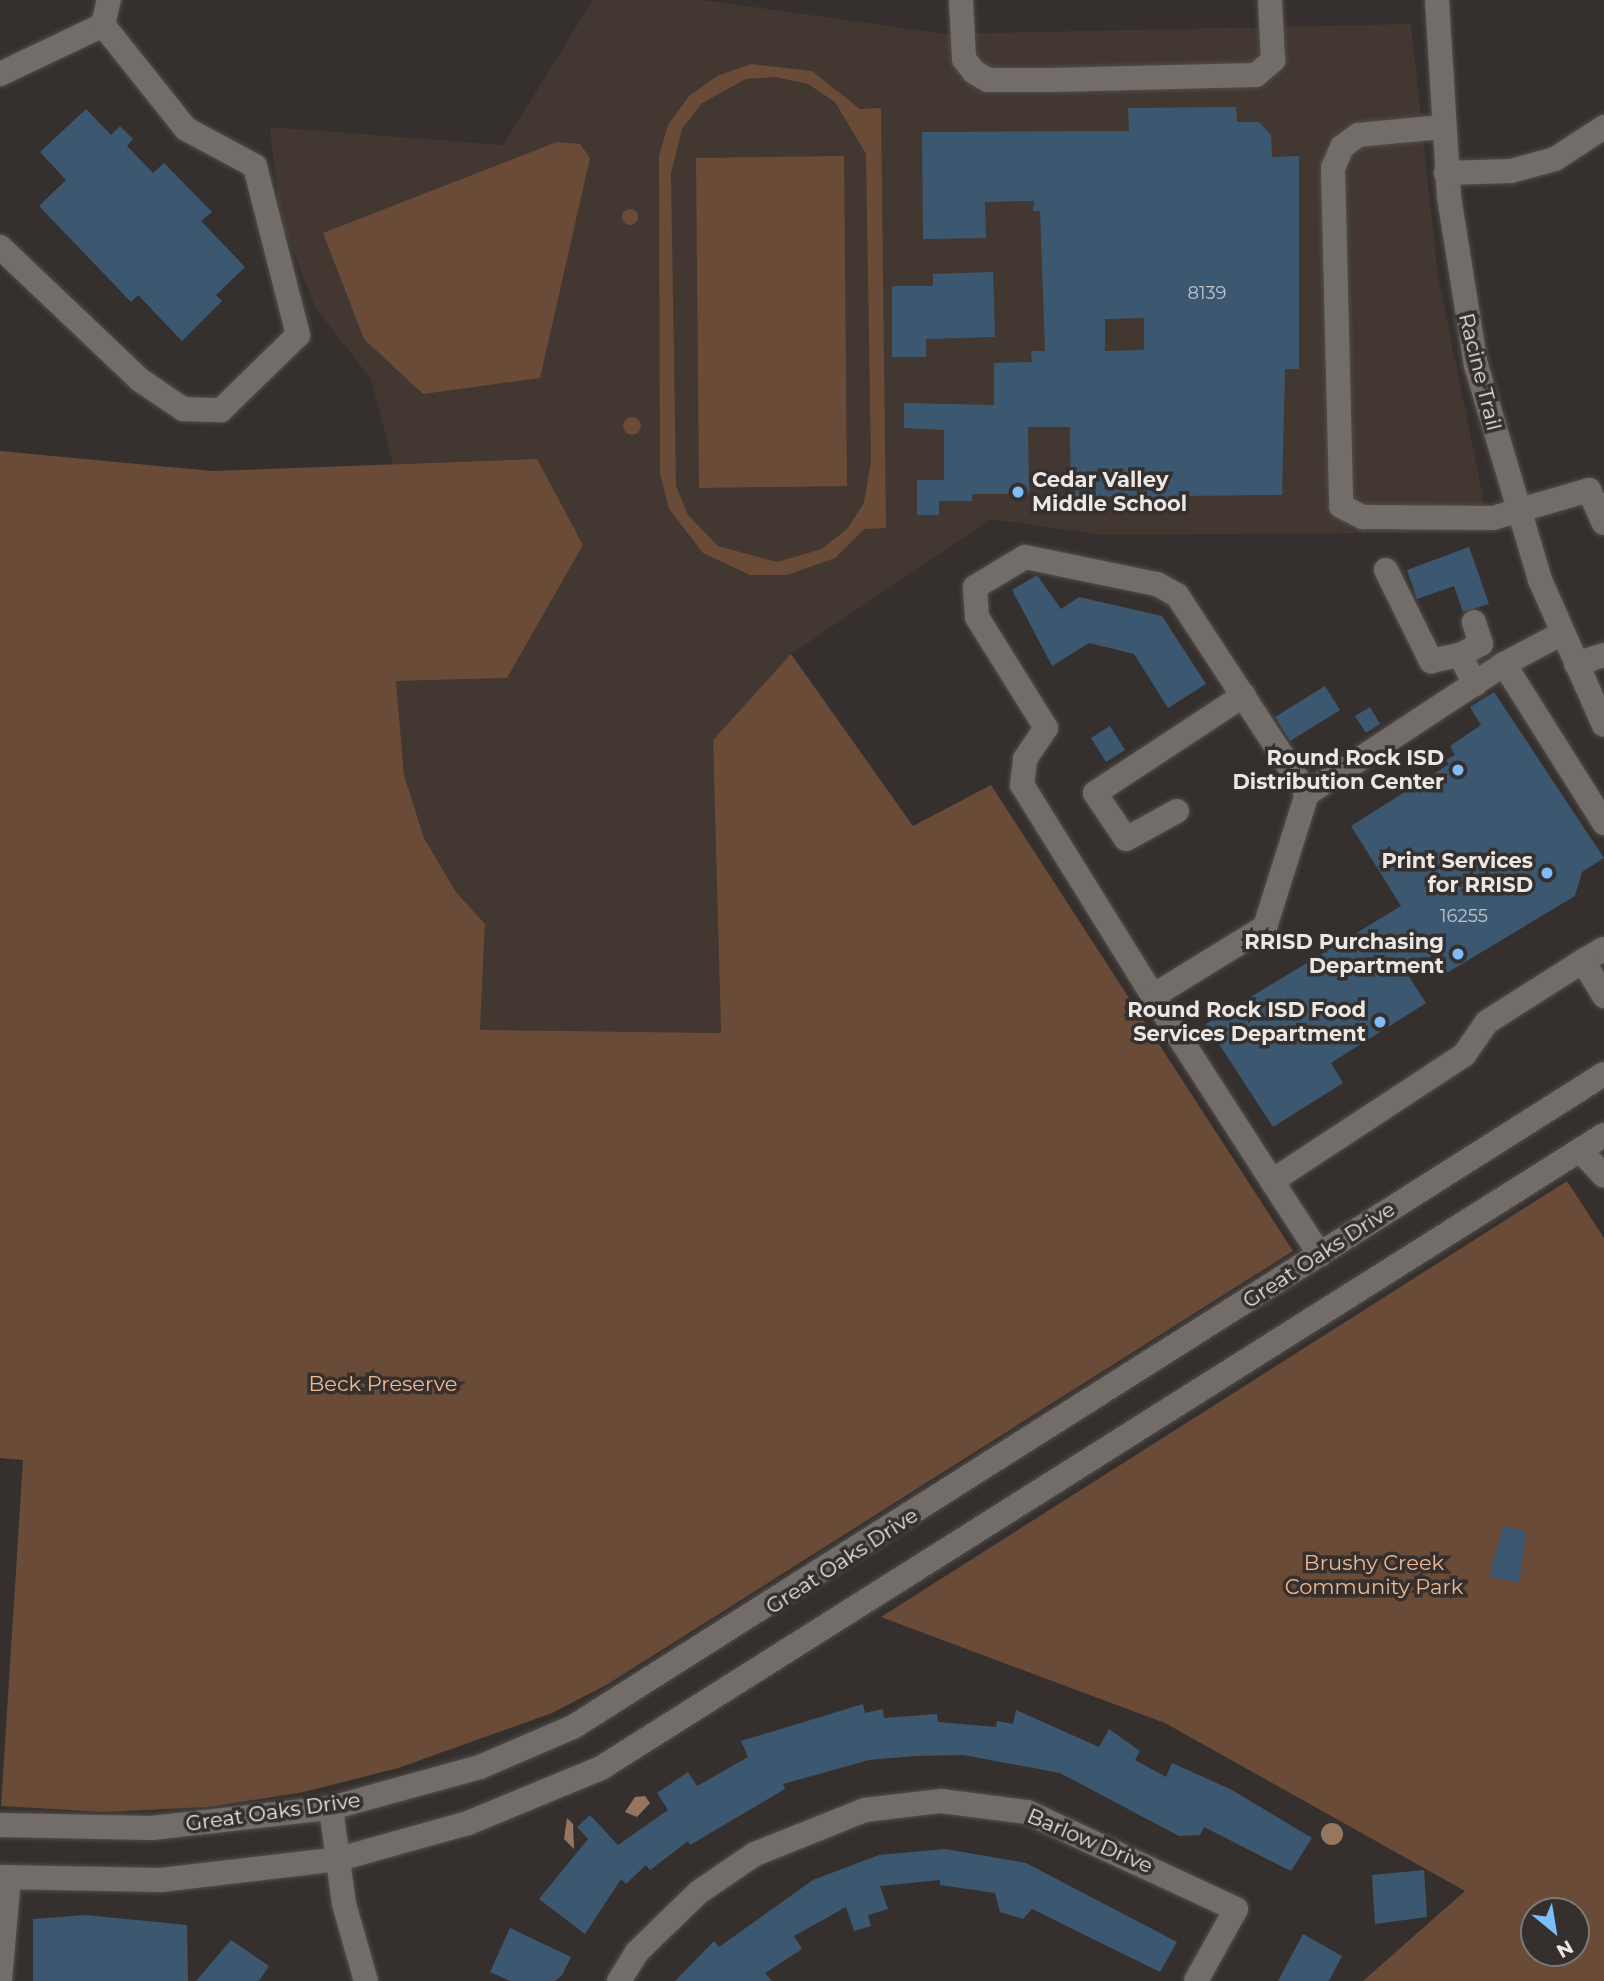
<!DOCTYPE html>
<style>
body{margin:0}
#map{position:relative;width:1604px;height:1981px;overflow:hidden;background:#35302d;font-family:Montserrat,sans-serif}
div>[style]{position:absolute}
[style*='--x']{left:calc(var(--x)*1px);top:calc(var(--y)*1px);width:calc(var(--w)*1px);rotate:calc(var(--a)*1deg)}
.built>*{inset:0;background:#423831}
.green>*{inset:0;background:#694b37}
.round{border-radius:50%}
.water>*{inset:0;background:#97765f}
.building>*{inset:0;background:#3c5871}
.roads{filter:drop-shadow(0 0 2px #524e4c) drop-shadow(0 0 2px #524e4c)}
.minor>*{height:24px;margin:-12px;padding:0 12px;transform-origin:12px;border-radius:12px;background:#736d6a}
.dots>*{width:19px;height:19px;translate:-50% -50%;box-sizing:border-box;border:4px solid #35302d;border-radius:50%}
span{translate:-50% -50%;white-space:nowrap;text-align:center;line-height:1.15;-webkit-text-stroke:7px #35302d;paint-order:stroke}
.number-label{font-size:18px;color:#bec3c8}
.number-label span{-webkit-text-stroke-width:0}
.street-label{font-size:21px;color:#eae7e5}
.poi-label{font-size:21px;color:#eae7e5;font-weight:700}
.left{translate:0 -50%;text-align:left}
.right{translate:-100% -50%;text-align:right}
.park-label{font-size:21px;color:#f1b892}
.north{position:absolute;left:1520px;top:1897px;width:70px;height:70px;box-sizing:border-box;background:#35302d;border:2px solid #7d7977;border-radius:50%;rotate:150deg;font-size:19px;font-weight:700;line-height:28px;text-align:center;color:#eae7e5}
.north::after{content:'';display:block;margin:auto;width:24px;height:32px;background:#7dbef9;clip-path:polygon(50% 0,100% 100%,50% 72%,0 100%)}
</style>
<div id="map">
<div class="built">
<i style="clip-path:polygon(593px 0,703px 0,945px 34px,1411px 24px,1438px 276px,1490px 532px,1103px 535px,991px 519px,791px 654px,713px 740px,721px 1033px,480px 1030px,485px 924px,456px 892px,424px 838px,404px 775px,396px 681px,507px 678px,537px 459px,393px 464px,371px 379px,315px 307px,280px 217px,270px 127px,503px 145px)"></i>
</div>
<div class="green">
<i style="clip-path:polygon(evenodd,751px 64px,812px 71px,860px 109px,881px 108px,886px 528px,864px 529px,835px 558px,787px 575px,750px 575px,703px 553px,669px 509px,660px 473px,659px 156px,668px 125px,689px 96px,717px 76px,751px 64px,775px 77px,808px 84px,835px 102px,866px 154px,871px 460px,864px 503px,847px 529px,822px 549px,777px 562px,718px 546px,688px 515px,676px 486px,671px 173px,682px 129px,702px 103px,746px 79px,775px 77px)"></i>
<i style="clip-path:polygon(557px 142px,580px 144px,590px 158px,540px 378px,423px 394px,364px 339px,323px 233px)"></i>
<i style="clip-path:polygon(844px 156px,847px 486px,699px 488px,696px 158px)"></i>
<i class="round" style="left:622px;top:209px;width:16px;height:16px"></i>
<i class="round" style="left:623px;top:417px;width:18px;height:18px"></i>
<i style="clip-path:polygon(0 451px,212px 471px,537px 459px,583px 545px,507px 678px,396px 681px,404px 775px,424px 838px,456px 892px,485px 924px,480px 1030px,721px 1033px,713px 740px,791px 654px,913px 826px,991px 785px,1293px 1251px,608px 1684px,552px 1713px,398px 1768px,304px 1792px,209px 1807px,103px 1812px,1px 1806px,23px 1460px,0 1458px)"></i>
<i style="clip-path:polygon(evenodd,1567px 1181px,1604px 1238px,1604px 1981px,1363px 1981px,1465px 1891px,1165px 1723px,881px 1617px,1567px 1181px,1534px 1911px,1576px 1911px,1576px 1953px,1534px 1953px,1534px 1911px)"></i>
</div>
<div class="water">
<i style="clip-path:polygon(645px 1796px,650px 1803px,637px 1817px,625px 1812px,635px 1797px)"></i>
<i style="clip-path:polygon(567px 1818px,573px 1824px,574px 1849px,564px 1839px)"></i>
<i class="round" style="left:1321px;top:1823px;width:22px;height:22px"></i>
</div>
<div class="building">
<i style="clip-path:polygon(evenodd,1236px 107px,1237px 122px,1259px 122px,1271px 135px,1272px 157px,1299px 156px,1299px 369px,1285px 369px,1282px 495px,1176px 496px,1176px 507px,1136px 508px,1136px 496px,1071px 497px,1070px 427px,1028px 427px,1029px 494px,972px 494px,972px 501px,939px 501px,939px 515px,917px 515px,917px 480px,944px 480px,944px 430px,904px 428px,904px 403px,994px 405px,994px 363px,1032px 362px,1031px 351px,1045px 351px,1040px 211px,1033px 211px,1034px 201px,985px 202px,986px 238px,923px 239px,922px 132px,1129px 131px,1128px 108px,1236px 107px,1144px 318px,1144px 350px,1105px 351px,1105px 319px,1144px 318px)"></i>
<i style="clip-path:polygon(86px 109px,111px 135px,120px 126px,133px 139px,127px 146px,153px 173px,164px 163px,212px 212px,201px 221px,245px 267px,216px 295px,222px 301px,182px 341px,138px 295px,131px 302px,39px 206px,66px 180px,40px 152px)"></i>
<i style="clip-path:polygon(993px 272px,995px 337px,926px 339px,926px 357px,892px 357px,892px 286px,933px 286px,933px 274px)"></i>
<i style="clip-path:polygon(1469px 547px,1489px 604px,1463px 612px,1454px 586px,1417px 599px,1407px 570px)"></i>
<i style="clip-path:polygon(1037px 575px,1061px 609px,1079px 597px,1162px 616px,1206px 684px,1168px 708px,1134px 654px,1089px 643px,1052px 666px,1012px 590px)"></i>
<i style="clip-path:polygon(1325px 686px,1340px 710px,1290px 741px,1275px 717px)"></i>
<i style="clip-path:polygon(1494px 692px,1604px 858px,1582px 872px,1575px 896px,1445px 974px,1433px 955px,1406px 972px,1426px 1003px,1331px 1063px,1343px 1083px,1273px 1127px,1206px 1024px,1401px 906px,1351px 826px,1449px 764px,1446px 760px,1455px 755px,1450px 746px,1481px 725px,1470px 707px)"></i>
<i style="clip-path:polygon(1370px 707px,1380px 724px,1366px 733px,1355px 716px)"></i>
<i style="clip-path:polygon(1110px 726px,1125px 750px,1106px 762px,1091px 738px)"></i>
<i style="clip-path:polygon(1503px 1526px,1526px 1531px,1519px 1583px,1489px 1576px)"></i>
<i style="clip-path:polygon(863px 1704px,865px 1713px,883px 1709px,884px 1718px,937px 1714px,938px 1722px,996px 1727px,997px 1721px,1013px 1724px,1016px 1710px,1099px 1747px,1109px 1729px,1140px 1751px,1135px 1760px,1166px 1777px,1172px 1763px,1232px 1790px,1312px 1838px,1291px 1871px,1204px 1827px,1200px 1835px,1179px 1836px,1060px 1773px,964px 1755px,914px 1756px,869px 1760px,783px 1784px,785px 1789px,690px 1845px,688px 1841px,650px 1870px,646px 1865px,626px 1884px,621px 1879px,585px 1934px,539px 1899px,588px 1839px,577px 1827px,590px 1815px,618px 1845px,668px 1810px,657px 1793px,688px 1772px,697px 1786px,748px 1757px,741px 1741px)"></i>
<i style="clip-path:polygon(945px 1849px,1026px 1863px,1177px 1942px,1160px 1972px,1032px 1909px,1023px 1919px,1000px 1912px,995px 1893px,940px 1885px,940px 1880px,880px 1886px,888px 1909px,868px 1915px,871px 1926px,854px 1931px,846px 1907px,794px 1936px,802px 1949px,765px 1973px,772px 1981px,675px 1981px,714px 1941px,719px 1947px,813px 1880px,879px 1855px)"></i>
<i style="clip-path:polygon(1424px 1870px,1427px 1917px,1375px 1924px,1372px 1875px)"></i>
<i style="clip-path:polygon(85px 1915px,187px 1925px,188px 1981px,33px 1981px,33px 1919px)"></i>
<i style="clip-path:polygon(510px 1928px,571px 1957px,562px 1975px,555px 1981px,510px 1981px,490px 1972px)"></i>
<i style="clip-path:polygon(1303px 1934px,1342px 1956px,1329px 1981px,1278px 1981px)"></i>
<i style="clip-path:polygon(231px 1940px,269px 1966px,259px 1981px,196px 1981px)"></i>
</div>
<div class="roads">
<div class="minor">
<i style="--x:961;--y:0;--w:59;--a:87.1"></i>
<i style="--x:964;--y:59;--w:16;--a:52"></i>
<i style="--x:974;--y:72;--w:16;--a:30"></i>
<i style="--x:988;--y:80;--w:64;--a:0"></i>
<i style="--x:1052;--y:80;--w:204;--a:-1.4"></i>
<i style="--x:1256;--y:75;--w:23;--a:-41"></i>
<i style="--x:1273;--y:60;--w:60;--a:-92.9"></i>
<i style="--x:1437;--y:0;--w:197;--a:86.5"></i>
<i style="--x:1449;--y:197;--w:170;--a:80.9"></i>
<i style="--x:1476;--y:365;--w:224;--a:73.4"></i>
<i style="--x:1540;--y:580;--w:158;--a:66.2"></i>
<i style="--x:0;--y:74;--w:114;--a:-25.4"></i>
<i style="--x:1442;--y:127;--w:84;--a:174.6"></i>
<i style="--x:1358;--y:135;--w:20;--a:143"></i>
<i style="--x:1342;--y:147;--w:23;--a:113"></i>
<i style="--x:1333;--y:168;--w:338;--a:88.6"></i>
<i style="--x:1341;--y:506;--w:25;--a:27"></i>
<i style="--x:1363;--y:517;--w:130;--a:0.4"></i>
<i style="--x:1493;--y:518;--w:100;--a:-16.3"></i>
<i style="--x:1589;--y:490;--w:36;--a:66"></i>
<i style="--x:1446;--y:173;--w:65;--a:-1.8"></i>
<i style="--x:1511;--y:171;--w:46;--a:-15.3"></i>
<i style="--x:1555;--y:159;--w:59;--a:-33.1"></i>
<i style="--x:0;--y:247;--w:193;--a:43.5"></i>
<i style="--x:140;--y:380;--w:52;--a:34"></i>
<i style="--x:183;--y:409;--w:38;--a:2"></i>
<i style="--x:221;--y:410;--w:107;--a:-44.2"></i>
<i style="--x:298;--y:335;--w:174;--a:-104.3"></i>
<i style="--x:255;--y:166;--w:78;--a:-151.8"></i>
<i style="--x:186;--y:129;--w:133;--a:-128.6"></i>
<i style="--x:103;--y:25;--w:26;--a:-77"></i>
<i style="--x:1386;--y:570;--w:102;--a:63.7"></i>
<i style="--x:1431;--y:661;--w:30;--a:-12"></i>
<i style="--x:1460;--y:655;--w:33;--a:63"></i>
<i style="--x:1563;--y:633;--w:67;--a:152.3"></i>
<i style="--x:1504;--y:664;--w:188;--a:57.8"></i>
<i style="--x:1460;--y:655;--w:24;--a:-28"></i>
<i style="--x:1481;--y:644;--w:23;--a:-108"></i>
<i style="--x:1576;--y:664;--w:29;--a:-18"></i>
<i style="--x:1177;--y:811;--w:58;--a:151.2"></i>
<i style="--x:1126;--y:839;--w:55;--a:-124"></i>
<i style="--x:1095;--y:793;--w:178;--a:-33.3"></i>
<i style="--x:1583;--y:961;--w:24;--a:-30"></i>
<i style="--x:1153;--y:996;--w:248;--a:-121.8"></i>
<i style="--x:1022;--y:785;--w:26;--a:-83"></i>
<i style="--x:1025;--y:759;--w:37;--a:-56"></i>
<i style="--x:1046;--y:728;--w:131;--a:-121.9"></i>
<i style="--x:977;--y:617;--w:30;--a:-94"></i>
<i style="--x:975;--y:587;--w:58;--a:-31"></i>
<i style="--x:1025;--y:557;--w:135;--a:11.6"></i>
<i style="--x:1157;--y:584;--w:23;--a:29"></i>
<i style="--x:1177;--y:595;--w:238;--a:56.8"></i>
<i style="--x:1580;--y:1150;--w:35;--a:47"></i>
<i style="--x:1272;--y:1181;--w:220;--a:-122.8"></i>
<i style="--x:1153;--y:996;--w:132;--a:-31.6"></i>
<i style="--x:1265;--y:927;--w:139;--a:-72.5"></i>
<i style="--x:1307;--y:794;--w:236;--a:-33.4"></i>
<i style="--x:1320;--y:1255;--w:88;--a:-123"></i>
<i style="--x:1272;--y:1181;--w:230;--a:-33.3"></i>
<i style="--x:1464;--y:1055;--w:40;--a:-55.1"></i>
<i style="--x:1487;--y:1022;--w:114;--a:-32.4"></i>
<i style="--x:1583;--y:961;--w:41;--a:59"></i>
<i style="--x:331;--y:1808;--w:97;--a:82.3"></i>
<i style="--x:344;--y:1904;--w:80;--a:74.1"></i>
<i style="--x:0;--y:1825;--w:152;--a:1.1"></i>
<i style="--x:152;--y:1828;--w:180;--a:-6.4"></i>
<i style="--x:331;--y:1808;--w:155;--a:-15.4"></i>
<i style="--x:480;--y:1767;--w:101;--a:-23.3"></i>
<i style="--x:573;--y:1727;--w:1220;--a:-32.35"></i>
<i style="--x:0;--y:1877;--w:161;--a:1.1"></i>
<i style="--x:161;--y:1880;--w:179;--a:-6.7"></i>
<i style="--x:339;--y:1859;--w:134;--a:-15.6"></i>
<i style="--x:468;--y:1823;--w:144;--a:-22.5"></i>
<i style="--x:601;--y:1768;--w:1186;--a:-32.26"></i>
<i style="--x:0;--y:1980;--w:103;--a:-85"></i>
<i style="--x:619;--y:1981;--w:34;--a:-58"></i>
<i style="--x:637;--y:1952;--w:86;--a:-44.1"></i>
<i style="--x:699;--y:1892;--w:68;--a:-34.2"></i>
<i style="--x:755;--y:1854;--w:118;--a:-21.8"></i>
<i style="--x:865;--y:1810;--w:77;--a:-6.8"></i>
<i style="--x:941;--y:1801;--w:87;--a:7.3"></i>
<i style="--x:1027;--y:1812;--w:230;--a:24.9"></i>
<i style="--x:1236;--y:1909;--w:82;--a:119.1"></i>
</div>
</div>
<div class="dots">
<i style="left:1018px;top:492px;background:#7dbef9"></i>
<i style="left:1458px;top:770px;background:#7dbef9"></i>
<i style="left:1547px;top:873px;background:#7dbef9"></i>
<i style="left:1458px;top:954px;background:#7dbef9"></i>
<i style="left:1380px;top:1022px;background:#7dbef9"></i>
</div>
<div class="number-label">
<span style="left:1207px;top:293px">8139</span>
<span style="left:1464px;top:916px">16255</span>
</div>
<div class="street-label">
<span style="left:1480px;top:372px;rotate:76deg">Racine Trail</span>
<span style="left:1319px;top:1255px;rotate:-33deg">Great Oaks Drive</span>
<span style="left:842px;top:1561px;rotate:-33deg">Great Oaks Drive</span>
<span style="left:273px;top:1812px;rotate:-8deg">Great Oaks Drive</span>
<span style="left:1090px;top:1841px;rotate:23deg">Barlow Drive</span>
</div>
<div class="poi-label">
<span class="left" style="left:1032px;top:492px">Cedar Valley<br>Middle School</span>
<span class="right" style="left:1444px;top:770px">Round Rock ISD<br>Distribution Center</span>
<span class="right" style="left:1533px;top:873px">Print Services<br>for RRISD</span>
<span class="right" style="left:1444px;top:954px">RRISD Purchasing<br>Department</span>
<span class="right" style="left:1366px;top:1022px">Round Rock ISD Food<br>Services Department</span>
</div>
<div class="park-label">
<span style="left:383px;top:1384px">Beck Preserve</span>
<span style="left:1374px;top:1575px">Brushy Creek<br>Community Park</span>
</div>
<div class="north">N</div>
</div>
